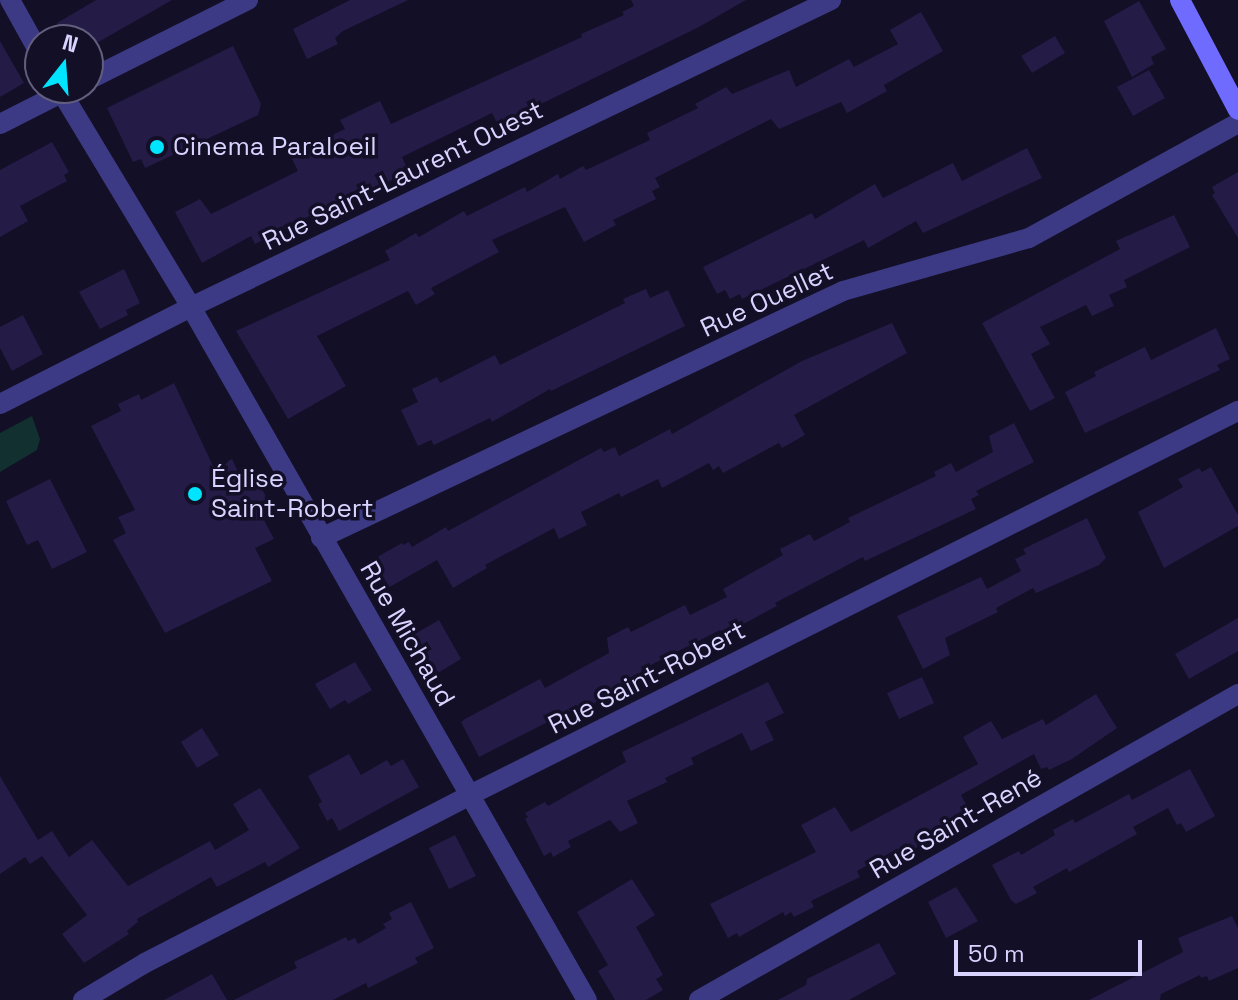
<!DOCTYPE html>
<meta charset="utf-8">
<style>
body{margin:0}
#map{position:relative;width:1238px;height:1000px;overflow:hidden;background:#130f26;font-family:"Space Grotesk",sans-serif}
div>[style]{position:absolute}
[style*='--x']{left:calc(var(--x)*1px);top:calc(var(--y)*1px);width:calc(var(--w)*1px);rotate:calc(var(--a)*1deg)}
.green>*{inset:0;background:#12302f}
.building>*{inset:0;background:#241b47}
.street>*{height:20px;margin:-10px;padding:0 10px;transform-origin:10px;border-radius:10px;background:#3d3a85}
.secondary>*{height:20px;margin:-10px;padding:0 10px;transform-origin:10px;border-radius:10px;background:#6f6bff}
.dots>*{width:22px;height:22px;translate:-50% -50%;box-sizing:border-box;border:4px solid #130f26;border-radius:50%}
span{translate:-50% -50%;white-space:nowrap;text-align:center;line-height:1.15;-webkit-text-stroke:7px #130f26;paint-order:stroke}
.poi-label{font-size:26px;color:#d9d4ff}
.left{translate:0 -50%;text-align:left}
.street-label{font-size:26px;color:#d9d4ff}
.north{position:absolute;left:24px;top:24px;width:80px;height:80px;box-sizing:border-box;background:#130f26;border:2px solid #625e7d;border-radius:50%;rotate:17deg;font-size:22px;font-weight:700;line-height:32px;text-align:center;color:#d9d4ff}
.north::after{content:'';display:block;margin:auto;width:28px;height:36px;background:#00e5ff;clip-path:polygon(50% 0,100% 100%,50% 72%,0 100%)}
.scale{position:absolute;left:954px;top:940px;width:188px;height:36px;box-sizing:border-box;border:4px solid #d9d4ff;border-top:0;padding-left:10px;font-size:24px;line-height:28px;white-space:nowrap;color:#d9d4ff;-webkit-text-stroke:6px #130f26;paint-order:stroke}
</style>
<div id="map">
<div class="green">
<i style="clip-path:polygon(32px 416px,40px 439px,37px 450px,0 472px,0 433px)"></i>
</div>
<div class="building">
<i style="clip-path:polygon(96px 0,172px 0,88px 48px,88px 40px,67px 40px,57px 23px)"></i>
<i style="clip-path:polygon(350px 0,408px 0,343px 31px,335px 38px,338px 44px,307px 59px,293px 29px)"></i>
<i style="clip-path:polygon(631px 0,746px 0,697px 28px,545px 102px,497px 123px,492px 113px,402px 157px,409px 172px,322px 213px,321px 210px,255px 244px,251px 236px,202px 263px,175px 212px,200px 199px,211px 214px,298px 171px,290px 155px,345px 129px,340px 120px,380px 101px,391px 124px,582px 37px,581px 34px,624px 15px,622px 12px,634px 6px)"></i>
<i style="clip-path:polygon(1139px 1px,1166px 49px,1151px 57px,1154px 64px,1132px 77px,1104px 21px)"></i>
<i style="clip-path:polygon(921px 12px,943px 51px,884px 85px,887px 91px,847px 113px,841px 102px,779px 129px,771px 119px,655px 178px,660px 187px,652px 191px,656px 199px,613px 220px,616px 225px,584px 242px,565px 207px,492px 240px,499px 252px,431px 288px,435px 294px,416px 305px,408px 291px,317px 336px,346px 386px,288px 419px,236px 331px,390px 260px,385px 251px,416px 233px,419px 237px,464px 211px,467px 216px,525px 187px,527px 192px,558px 174px,560px 179px,583px 166px,586px 170px,650px 140px,647px 133px,698px 108px,695px 104px,726px 87px,732px 94px,789px 70px,796px 87px,849px 59px,854px 67px,898px 44px,890px 30px)"></i>
<i style="clip-path:polygon(1055px 36px,1065px 53px,1032px 73px,1021px 56px)"></i>
<i style="clip-path:polygon(0 41px,24px 83px,0 97px)"></i>
<i style="clip-path:polygon(233px 46px,261px 104px,258px 115px,145px 168px,141px 159px,133px 162px,107px 108px)"></i>
<i style="clip-path:polygon(1149px 70px,1165px 98px,1133px 116px,1117px 87px)"></i>
<i style="clip-path:polygon(52px 142px,69px 172px,64px 175px,67px 181px,20px 206px,28px 221px,0 237px,0 170px)"></i>
<i style="clip-path:polygon(1027px 148px,1042px 178px,923px 233px,916px 221px,868px 248px,864px 240px,742px 299px,740px 294px,730px 299px,725px 290px,717px 294px,703px 267px,812px 213px,815px 219px,875px 184px,883px 198px,953px 163px,962px 181px)"></i>
<i style="clip-path:polygon(1238px 172px,1238px 238px,1212px 195px,1215px 193px,1212px 187px)"></i>
<i style="clip-path:polygon(1174px 215px,1190px 247px,1124px 280px,1127px 287px,1109px 295px,1114px 306px,1092px 316px,1086px 305px,1040px 327px,1050px 344px,1031px 354px,1055px 398px,1030px 411px,982px 323px,1120px 249px,1116px 241px)"></i>
<i style="clip-path:polygon(124px 269px,140px 303px,126px 310px,128px 315px,100px 329px,79px 292px)"></i>
<i style="clip-path:polygon(646px 289px,650px 298px,668px 290px,685px 326px,551px 391px,550px 389px,492px 422px,490px 418px,434px 445px,431px 440px,418px 446px,401px 410px,418px 402px,412px 389px,437px 377px,440px 383px,495px 355px,500px 365px,625px 303px,623px 299px)"></i>
<i style="clip-path:polygon(23px 315px,43px 354px,12px 371px,0 348px,0 327px)"></i>
<i style="clip-path:polygon(892px 323px,907px 353px,794px 415px,805px 435px,782px 448px,779px 443px,723px 473px,719px 466px,713px 470px,709px 463px,662px 488px,658px 479px,621px 497px,619px 493px,581px 512px,587px 525px,559px 539px,554px 528px,485px 565px,487px 568px,453px 588px,437px 560px,388px 588px,372px 560px,402px 543px,403px 545px,409px 542px,412px 547px,446px 527px,448px 531px,601px 448px,604px 452px,615px 447px,619px 456px,670px 429px,672px 434px,802px 361px)"></i>
<i style="clip-path:polygon(1216px 328px,1230px 359px,1217px 365px,1220px 370px,1085px 433px,1065px 392px,1096px 376px,1094px 372px,1145px 347px,1151px 360px)"></i>
<i style="clip-path:polygon(174px 383px,214px 468px,232px 459px,241px 478px,253px 471px,275px 515px,264px 520px,274px 539px,255px 548px,272px 581px,165px 633px,113px 540px,126px 533px,118px 517px,135px 510px,91px 426px,121px 411px,118px 404px,139px 394px,141px 400px)"></i>
<i style="clip-path:polygon(1014px 423px,1034px 462px,976px 491px,979px 495px,971px 499px,976px 509px,865px 561px,863px 557px,775px 603px,777px 606px,745px 623px,722px 634px,720px 630px,641px 670px,643px 673px,604px 693px,606px 697px,587px 707px,585px 703px,479px 757px,461px 722px,465px 719px,540px 679px,545px 688px,609px 653px,607px 638px,628px 627px,631px 632px,685px 605px,690px 615px,727px 597px,723px 589px,783px 555px,780px 549px,810px 534px,814px 541px,850px 522px,848px 518px,936px 476px,934px 472px,951px 463px,956px 472px,993px 452px,989px 436px)"></i>
<i style="clip-path:polygon(1211px 467px,1238px 515px,1238px 526px,1164px 568px,1138px 512px,1183px 487px,1178px 479px,1199px 468px,1202px 472px)"></i>
<i style="clip-path:polygon(50px 479px,87px 552px,52px 569px,38px 540px,27px 545px,6px 501px)"></i>
<i style="clip-path:polygon(1087px 518px,1106px 558px,1099px 565px,1036px 593px,1033px 588px,996px 608px,998px 612px,945px 638px,950px 655px,923px 669px,897px 616px,981px 577px,987px 589px,1021px 571px,1015px 559px,1026px 554px,1023px 549px)"></i>
<i style="clip-path:polygon(1238px 618px,1238px 651px,1189px 679px,1175px 654px)"></i>
<i style="clip-path:polygon(439px 620px,461px 659px,436px 674px,413px 635px)"></i>
<i style="clip-path:polygon(355px 662px,372px 690px,348px 704px,345px 700px,330px 709px,315px 684px)"></i>
<i style="clip-path:polygon(922px 677px,934px 703px,899px 719px,887px 693px)"></i>
<i style="clip-path:polygon(768px 682px,784px 713px,765px 722px,774px 740px,751px 751px,742px 733px,691px 758px,694px 764px,665px 778px,667px 782px,627px 801px,638px 823px,620px 832px,610px 820px,568px 841px,571px 847px,553px 857px,551px 852px,544px 856px,525px 819px,528px 817px,525px 813px,545px 802px,548px 806px,626px 762px,622px 752px)"></i>
<i style="clip-path:polygon(1096px 694px,1117px 728px,1072px 759px,1049px 770px,1047px 767px,1041px 769px,1034px 754px,961px 795px,970px 811px,929px 834px,932px 839px,903px 855px,898px 849px,857px 871px,860px 877px,811px 901px,814px 907px,794px 917px,791px 912px,785px 916px,783px 912px,739px 937px,737px 933px,728px 938px,710px 904px,816px 852px,801px 825px,835px 807px,851px 832px,978px 764px,963px 737px,991px 721px,1002px 739px,1043px 719px,1046px 725px)"></i>
<i style="clip-path:polygon(202px 728px,219px 755px,197px 768px,181px 742px)"></i>
<i style="clip-path:polygon(349px 754px,361px 775px,387px 760px,391px 766px,403px 759px,419px 787px,339px 831px,332px 818px,327px 821px,318px 804px,322px 802px,308px 776px)"></i>
<i style="clip-path:polygon(1190px 769px,1215px 816px,1186px 832px,1181px 823px,1177px 825px,1168px 808px,1133px 827px,1137px 834px,1069px 872px,1067px 868px,1033px 887px,1037px 893px,1016px 904px,1011px 900px,992px 865px,1019px 851px,1021px 855px,1055px 835px,1053px 830px,1073px 819px,1075px 823px,1129px 794px,1132px 800px)"></i>
<i style="clip-path:polygon(0 776px,38px 840px,52px 831px,69px 857px,92px 840px,128px 886px,210px 841px,215px 850px,249px 830px,233px 804px,260px 788px,300px 848px,268px 867px,265px 862px,217px 887px,211px 877px,137px 919px,138px 922px,127px 931px,129px 934px,84px 963px,62px 934px,87px 915px,42px 856px,30px 864px,25px 857px,0 874px)"></i>
<i style="clip-path:polygon(455px 835px,476px 876px,449px 889px,429px 848px)"></i>
<i style="clip-path:polygon(632px 879px,655px 915px,636px 927px,663px 975px,656px 979px,663px 990px,646px 1000px,615px 1000px,598px 971px,608px 965px,577px 912px)"></i>
<i style="clip-path:polygon(956px 887px,978px 921px,946px 938px,928px 902px)"></i>
<i style="clip-path:polygon(411px 902px,434px 948px,415px 958px,418px 963px,368px 988px,366px 983px,333px 1000px,234px 1000px,297px 968px,294px 962px,346px 937px,348px 941px,355px 938px,358px 944px,386px 928px,383px 924px,392px 919px,389px 913px)"></i>
<i style="clip-path:polygon(1232px 916px,1238px 928px,1238px 968px,1209px 981px,1207px 976px,1201px 978px,1200px 975px,1161px 994px,1160px 1000px,1089px 1000px,1183px 952px,1178px 938px)"></i>
<i style="clip-path:polygon(879px 943px,896px 974px,849px 1000px,778px 1000px,806px 985px,807px 979px)"></i>
<i style="clip-path:polygon(212px 974px,227px 1000px,164px 1000px)"></i>
</div>
<div class="street">
<i style="--x:10;--y:0;--w:62;--a:60.9"></i>
<i style="--x:88;--y:80;--w:179;--a:-26.6"></i>
<i style="--x:59;--y:88;--w:256;--a:58.9"></i>
<i style="--x:191;--y:307;--w:798;--a:60.26"></i>
<i style="--x:0;--y:124;--w:80;--a:-26.9"></i>
<i style="--x:0;--y:404;--w:214;--a:-26.9"></i>
<i style="--x:191;--y:307;--w:710;--a:-25.63"></i>
<i style="--x:321;--y:538;--w:577;--a:-25.32"></i>
<i style="--x:843;--y:291;--w:193;--a:-15.9"></i>
<i style="--x:1029;--y:238;--w:239;--a:-28.8"></i>
<i style="--x:83;--y:1000;--w:72;--a:-30.8"></i>
<i style="--x:145;--y:963;--w:366;--a:-27.3"></i>
<i style="--x:470;--y:795;--w:859;--a:-26.57"></i>
<i style="--x:699;--y:1000;--w:620;--a:-29.58"></i>
</div>
<div class="secondary">
<i style="--x:1180;--y:0;--w:124;--a:62.2"></i>
</div>
<div class="dots">
<i style="left:157px;top:147px;background:#00e5ff"></i>
<i style="left:195px;top:494px;background:#00e5ff"></i>
</div>
<div class="poi-label">
<span class="left" style="left:173px;top:147px">Cinema Paraloeil</span>
<span class="left" style="left:211px;top:494px">Église<br>Saint-Robert</span>
</div>
<div class="street-label">
<span style="left:403px;top:176px;rotate:-26deg">Rue Saint-Laurent Ouest</span>
<span style="left:767px;top:300px;rotate:-25deg">Rue Ouellet</span>
<span style="left:407px;top:634px;rotate:60deg">Rue Michaud</span>
<span style="left:647px;top:678px;rotate:-27deg">Rue Saint-Robert</span>
<span style="left:956px;top:824px;rotate:-30deg">Rue Saint-René</span>
</div>
<div class="north">N</div>
<div class="scale">50 m</div>
</div>
